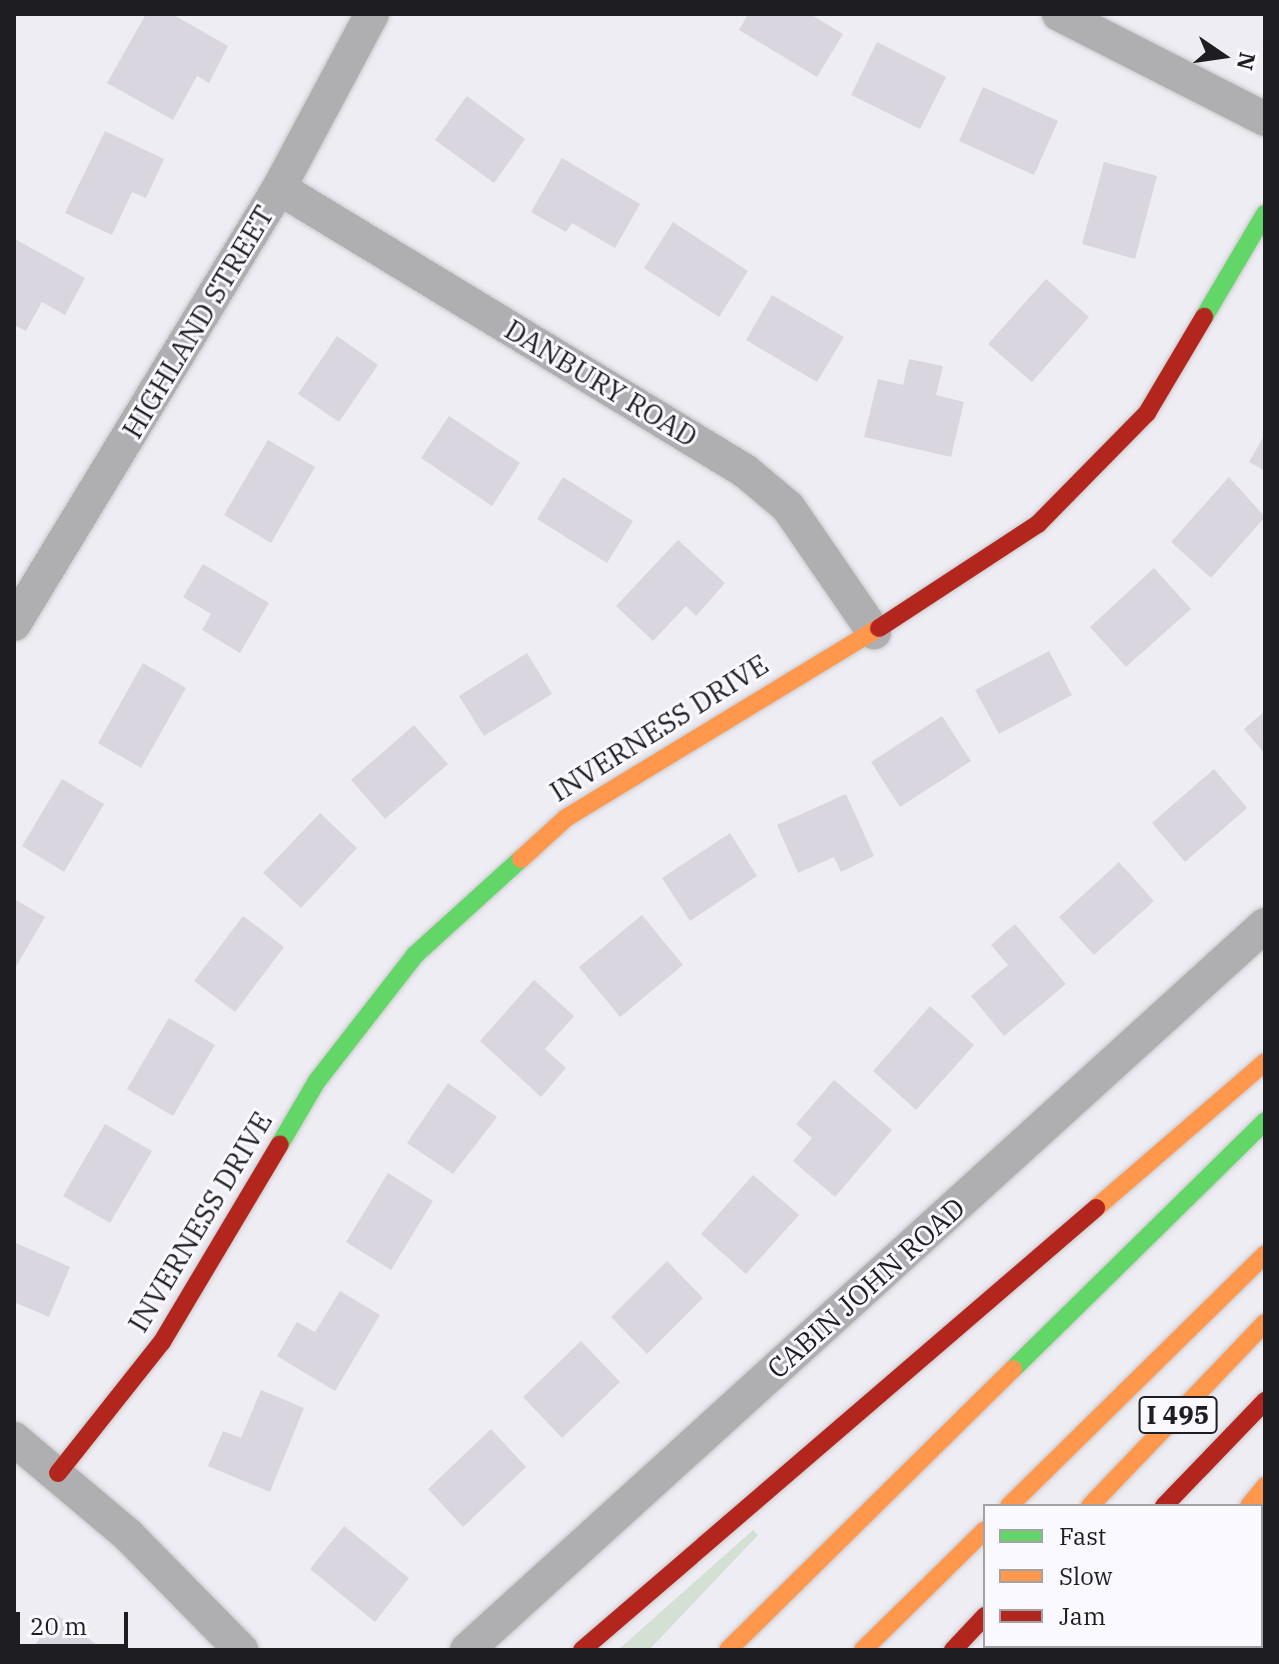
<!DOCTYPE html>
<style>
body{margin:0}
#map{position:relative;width:1279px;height:1664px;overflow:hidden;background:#eeedf3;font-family:"IBM Plex Serif",serif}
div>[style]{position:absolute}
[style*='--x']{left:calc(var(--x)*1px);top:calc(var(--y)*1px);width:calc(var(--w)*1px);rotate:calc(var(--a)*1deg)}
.green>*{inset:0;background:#d5e0d5}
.building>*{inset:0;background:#d9d6df}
.roads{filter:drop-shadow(0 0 2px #c9c8cc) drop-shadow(0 0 2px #c9c8cc)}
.street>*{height:34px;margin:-17px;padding:0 17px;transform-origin:17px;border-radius:17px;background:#afafb2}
.fast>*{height:18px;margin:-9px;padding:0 9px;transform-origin:9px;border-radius:9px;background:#63d668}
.slow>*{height:18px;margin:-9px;padding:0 9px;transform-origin:9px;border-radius:9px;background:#ff974d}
.jam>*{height:18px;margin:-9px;padding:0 9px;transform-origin:9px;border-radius:9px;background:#b3261e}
span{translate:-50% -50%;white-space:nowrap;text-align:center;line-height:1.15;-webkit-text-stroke:6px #faf9ff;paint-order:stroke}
.shield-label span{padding:2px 6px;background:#faf9ff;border:2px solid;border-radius:6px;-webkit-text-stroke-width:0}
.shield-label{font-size:26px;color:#1e1d21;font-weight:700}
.street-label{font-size:28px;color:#1e1d21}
.frame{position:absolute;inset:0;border:16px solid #1e1d21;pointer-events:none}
.legend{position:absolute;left:983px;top:1504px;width:280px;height:144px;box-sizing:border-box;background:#faf9ff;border:2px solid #a2a1a6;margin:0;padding:10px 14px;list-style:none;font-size:24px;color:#1e1d21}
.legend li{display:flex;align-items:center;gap:16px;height:40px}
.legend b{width:40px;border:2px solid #a2a1a6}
.north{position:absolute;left:1183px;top:16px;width:80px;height:80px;-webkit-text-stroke:6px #faf9ff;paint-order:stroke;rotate:103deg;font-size:22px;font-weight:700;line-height:32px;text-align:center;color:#1e1d21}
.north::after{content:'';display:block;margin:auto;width:28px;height:36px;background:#1e1d21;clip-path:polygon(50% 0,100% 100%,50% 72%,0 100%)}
.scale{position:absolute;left:16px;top:1612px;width:112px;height:36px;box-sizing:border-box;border:4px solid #1e1d21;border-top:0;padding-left:10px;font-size:24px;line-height:28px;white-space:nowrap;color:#1e1d21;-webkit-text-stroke:6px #faf9ff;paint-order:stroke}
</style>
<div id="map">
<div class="green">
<i style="clip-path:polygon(753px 1530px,758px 1535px,649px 1650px,618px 1650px)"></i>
</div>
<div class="building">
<i style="clip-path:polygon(146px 14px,172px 14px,228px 46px,209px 83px,197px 76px,173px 120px,107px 83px)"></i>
<i style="clip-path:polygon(748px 14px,810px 14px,843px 34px,817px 77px,739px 30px)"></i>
<i style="clip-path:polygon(877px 42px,946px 77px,920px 129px,851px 95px)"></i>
<i style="clip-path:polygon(983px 87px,1058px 121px,1034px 175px,959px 141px)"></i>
<i style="clip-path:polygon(467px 96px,525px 139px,494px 183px,435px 140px)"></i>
<i style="clip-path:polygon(105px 131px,164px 159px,146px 198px,132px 192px,112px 235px,65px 213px)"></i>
<i style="clip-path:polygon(562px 158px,640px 204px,615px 248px,572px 223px,566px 232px,531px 212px)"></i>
<i style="clip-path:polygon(1104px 162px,1157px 176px,1135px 259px,1082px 244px)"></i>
<i style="clip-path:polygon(673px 222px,748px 271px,719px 317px,644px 268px)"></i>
<i style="clip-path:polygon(15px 239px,85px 278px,65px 315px,42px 302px,26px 331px,14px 325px)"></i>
<i style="clip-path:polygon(1046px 279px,1089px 317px,1032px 382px,988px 344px)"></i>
<i style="clip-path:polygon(772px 295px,844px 337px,817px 382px,746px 340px)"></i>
<i style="clip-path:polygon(337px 336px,378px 365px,339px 422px,298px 394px)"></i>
<i style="clip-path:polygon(909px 359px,943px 366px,936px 395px,964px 402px,951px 457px,864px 437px,878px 379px,903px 385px)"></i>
<i style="clip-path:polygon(449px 416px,520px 463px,492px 506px,421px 458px)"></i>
<i style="clip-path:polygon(1265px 434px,1265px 471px,1249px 462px)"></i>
<i style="clip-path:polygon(268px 440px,315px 467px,271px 543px,224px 515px)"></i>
<i style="clip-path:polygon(563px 477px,633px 521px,607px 563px,537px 519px)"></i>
<i style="clip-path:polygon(1229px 477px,1265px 517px,1211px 578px,1171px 542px)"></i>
<i style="clip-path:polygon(678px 540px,725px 583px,696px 616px,686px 606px,653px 641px,616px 606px)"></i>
<i style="clip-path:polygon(203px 564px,269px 603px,240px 653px,202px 630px,211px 614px,183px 597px)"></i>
<i style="clip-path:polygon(1154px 568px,1191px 609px,1126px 667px,1090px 627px)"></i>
<i style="clip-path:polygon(1049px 651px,1072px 695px,999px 734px,975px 690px)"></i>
<i style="clip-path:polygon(527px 653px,552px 694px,484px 736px,459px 696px)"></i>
<i style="clip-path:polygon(143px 663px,186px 688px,141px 768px,98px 743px)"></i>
<i style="clip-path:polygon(1265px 711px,1265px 754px,1244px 729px)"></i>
<i style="clip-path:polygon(942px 716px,971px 761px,900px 807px,871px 762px)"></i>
<i style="clip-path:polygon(414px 725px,448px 764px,385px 819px,351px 780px)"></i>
<i style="clip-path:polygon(1214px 769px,1247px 808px,1185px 862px,1152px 823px)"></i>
<i style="clip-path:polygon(62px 779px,104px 804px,64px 872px,22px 846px)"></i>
<i style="clip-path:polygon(846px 794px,874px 856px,841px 872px,834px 857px,798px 873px,777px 825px)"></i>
<i style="clip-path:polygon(320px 813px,357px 848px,301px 908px,263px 873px)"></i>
<i style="clip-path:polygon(730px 833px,757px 876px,690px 921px,662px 878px)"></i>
<i style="clip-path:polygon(1119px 862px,1154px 901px,1094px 955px,1059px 917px)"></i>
<i style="clip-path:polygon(14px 899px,45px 917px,14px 970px)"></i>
<i style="clip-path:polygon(642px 915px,683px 965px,620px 1017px,579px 967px)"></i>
<i style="clip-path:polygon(243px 916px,284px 947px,235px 1012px,194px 981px)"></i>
<i style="clip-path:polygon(1015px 924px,1066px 984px,1004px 1036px,971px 996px,1008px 965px,991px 945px)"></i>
<i style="clip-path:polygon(534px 980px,574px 1016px,545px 1049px,566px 1068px,541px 1097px,480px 1041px)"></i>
<i style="clip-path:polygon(930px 1006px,974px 1045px,916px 1110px,873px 1071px)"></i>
<i style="clip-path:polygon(169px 1018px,215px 1045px,173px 1116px,127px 1089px)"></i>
<i style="clip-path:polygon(834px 1080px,892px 1130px,835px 1197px,793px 1161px,812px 1138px,796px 1124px)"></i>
<i style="clip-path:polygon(448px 1083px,497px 1117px,453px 1174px,407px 1143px)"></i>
<i style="clip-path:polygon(105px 1124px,152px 1151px,110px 1223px,63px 1196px)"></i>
<i style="clip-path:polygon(388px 1173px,433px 1201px,391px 1270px,346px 1242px)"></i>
<i style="clip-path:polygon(753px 1175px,799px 1215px,746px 1274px,701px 1234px)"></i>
<i style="clip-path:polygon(14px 1242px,70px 1267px,49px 1317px,14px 1302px)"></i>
<i style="clip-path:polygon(667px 1261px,703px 1298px,647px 1354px,611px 1317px)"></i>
<i style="clip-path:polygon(340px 1291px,380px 1315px,335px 1391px,277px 1356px,297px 1322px,315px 1332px)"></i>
<i style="clip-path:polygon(581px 1341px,620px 1382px,562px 1438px,523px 1397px)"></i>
<i style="clip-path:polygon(261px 1390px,304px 1408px,270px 1492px,208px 1466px,223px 1431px,241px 1438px)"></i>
<i style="clip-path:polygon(491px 1429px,526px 1467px,463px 1527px,428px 1489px)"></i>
<i style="clip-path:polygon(344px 1526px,409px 1578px,375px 1622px,310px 1569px)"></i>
<i style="clip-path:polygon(57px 1615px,104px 1650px,31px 1650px)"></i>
</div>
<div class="roads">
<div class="street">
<i style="--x:1059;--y:14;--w:231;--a:27"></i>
<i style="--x:279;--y:188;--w:545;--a:31.27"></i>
<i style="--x:745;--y:471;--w:56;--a:39.9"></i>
<i style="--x:788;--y:507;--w:152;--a:55.5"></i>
<i style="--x:14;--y:624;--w:510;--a:-58.71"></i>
<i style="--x:279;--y:188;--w:197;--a:-61.9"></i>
<i style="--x:14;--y:1439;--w:150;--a:40.1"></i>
<i style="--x:129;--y:1536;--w:160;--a:45.5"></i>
<i style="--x:467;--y:1650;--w:1078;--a:-42.26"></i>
</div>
<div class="fast">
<i style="--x:1204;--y:317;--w:120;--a:-59.4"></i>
<i style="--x:280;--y:1144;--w:73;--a:-59.6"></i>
<i style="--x:317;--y:1081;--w:160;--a:-52.1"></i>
<i style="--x:415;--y:955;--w:143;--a:-42.2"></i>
<i style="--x:1013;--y:1369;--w:354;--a:-44.5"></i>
</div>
<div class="slow">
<i style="--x:521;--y:859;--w:61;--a:-42.3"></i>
<i style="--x:566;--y:818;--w:366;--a:-31.3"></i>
<i style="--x:1096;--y:1208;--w:223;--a:-40.8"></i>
<i style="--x:1009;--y:1506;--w:359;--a:-44.5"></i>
<i style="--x:1090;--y:1506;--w:253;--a:-46.3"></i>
<i style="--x:1249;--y:1506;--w:26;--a:-51"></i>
<i style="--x:728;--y:1650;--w:400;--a:-44.6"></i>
<i style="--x:863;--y:1650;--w:171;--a:-44.5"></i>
<i style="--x:1023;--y:1650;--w:5;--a:-53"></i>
<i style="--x:1228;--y:1650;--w:6;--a:-45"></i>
</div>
<div class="jam">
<i style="--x:879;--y:628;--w:190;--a:-33.2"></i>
<i style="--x:1038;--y:524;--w:156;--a:-45.5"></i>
<i style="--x:1147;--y:413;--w:112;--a:-59.3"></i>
<i style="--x:58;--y:1473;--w:167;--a:-51.6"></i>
<i style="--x:162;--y:1342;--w:230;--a:-59.2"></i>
<i style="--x:1164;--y:1506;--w:146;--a:-46.1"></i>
<i style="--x:1261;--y:1615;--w:6;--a:-45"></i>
<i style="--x:582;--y:1650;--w:678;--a:-40.69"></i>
<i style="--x:953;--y:1650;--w:47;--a:-46.7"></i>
<i style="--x:1127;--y:1650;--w:5;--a:-53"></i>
</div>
</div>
<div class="shield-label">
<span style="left:1178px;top:1415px">I 495</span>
</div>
<div class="street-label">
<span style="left:198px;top:322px;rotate:-59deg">HIGHLAND STREET</span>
<span style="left:601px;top:383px;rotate:31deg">DANBURY ROAD</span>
<span style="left:659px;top:728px;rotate:-32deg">INVERNESS DRIVE</span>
<span style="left:200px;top:1222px;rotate:-59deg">INVERNESS DRIVE</span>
<span style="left:866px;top:1288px;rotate:-42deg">CABIN JOHN ROAD</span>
</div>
<div class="frame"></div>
<ul class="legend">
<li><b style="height:10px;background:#63d668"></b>Fast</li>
<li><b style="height:10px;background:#ff974d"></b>Slow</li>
<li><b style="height:10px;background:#b3261e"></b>Jam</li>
</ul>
<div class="north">N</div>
<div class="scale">20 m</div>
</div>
